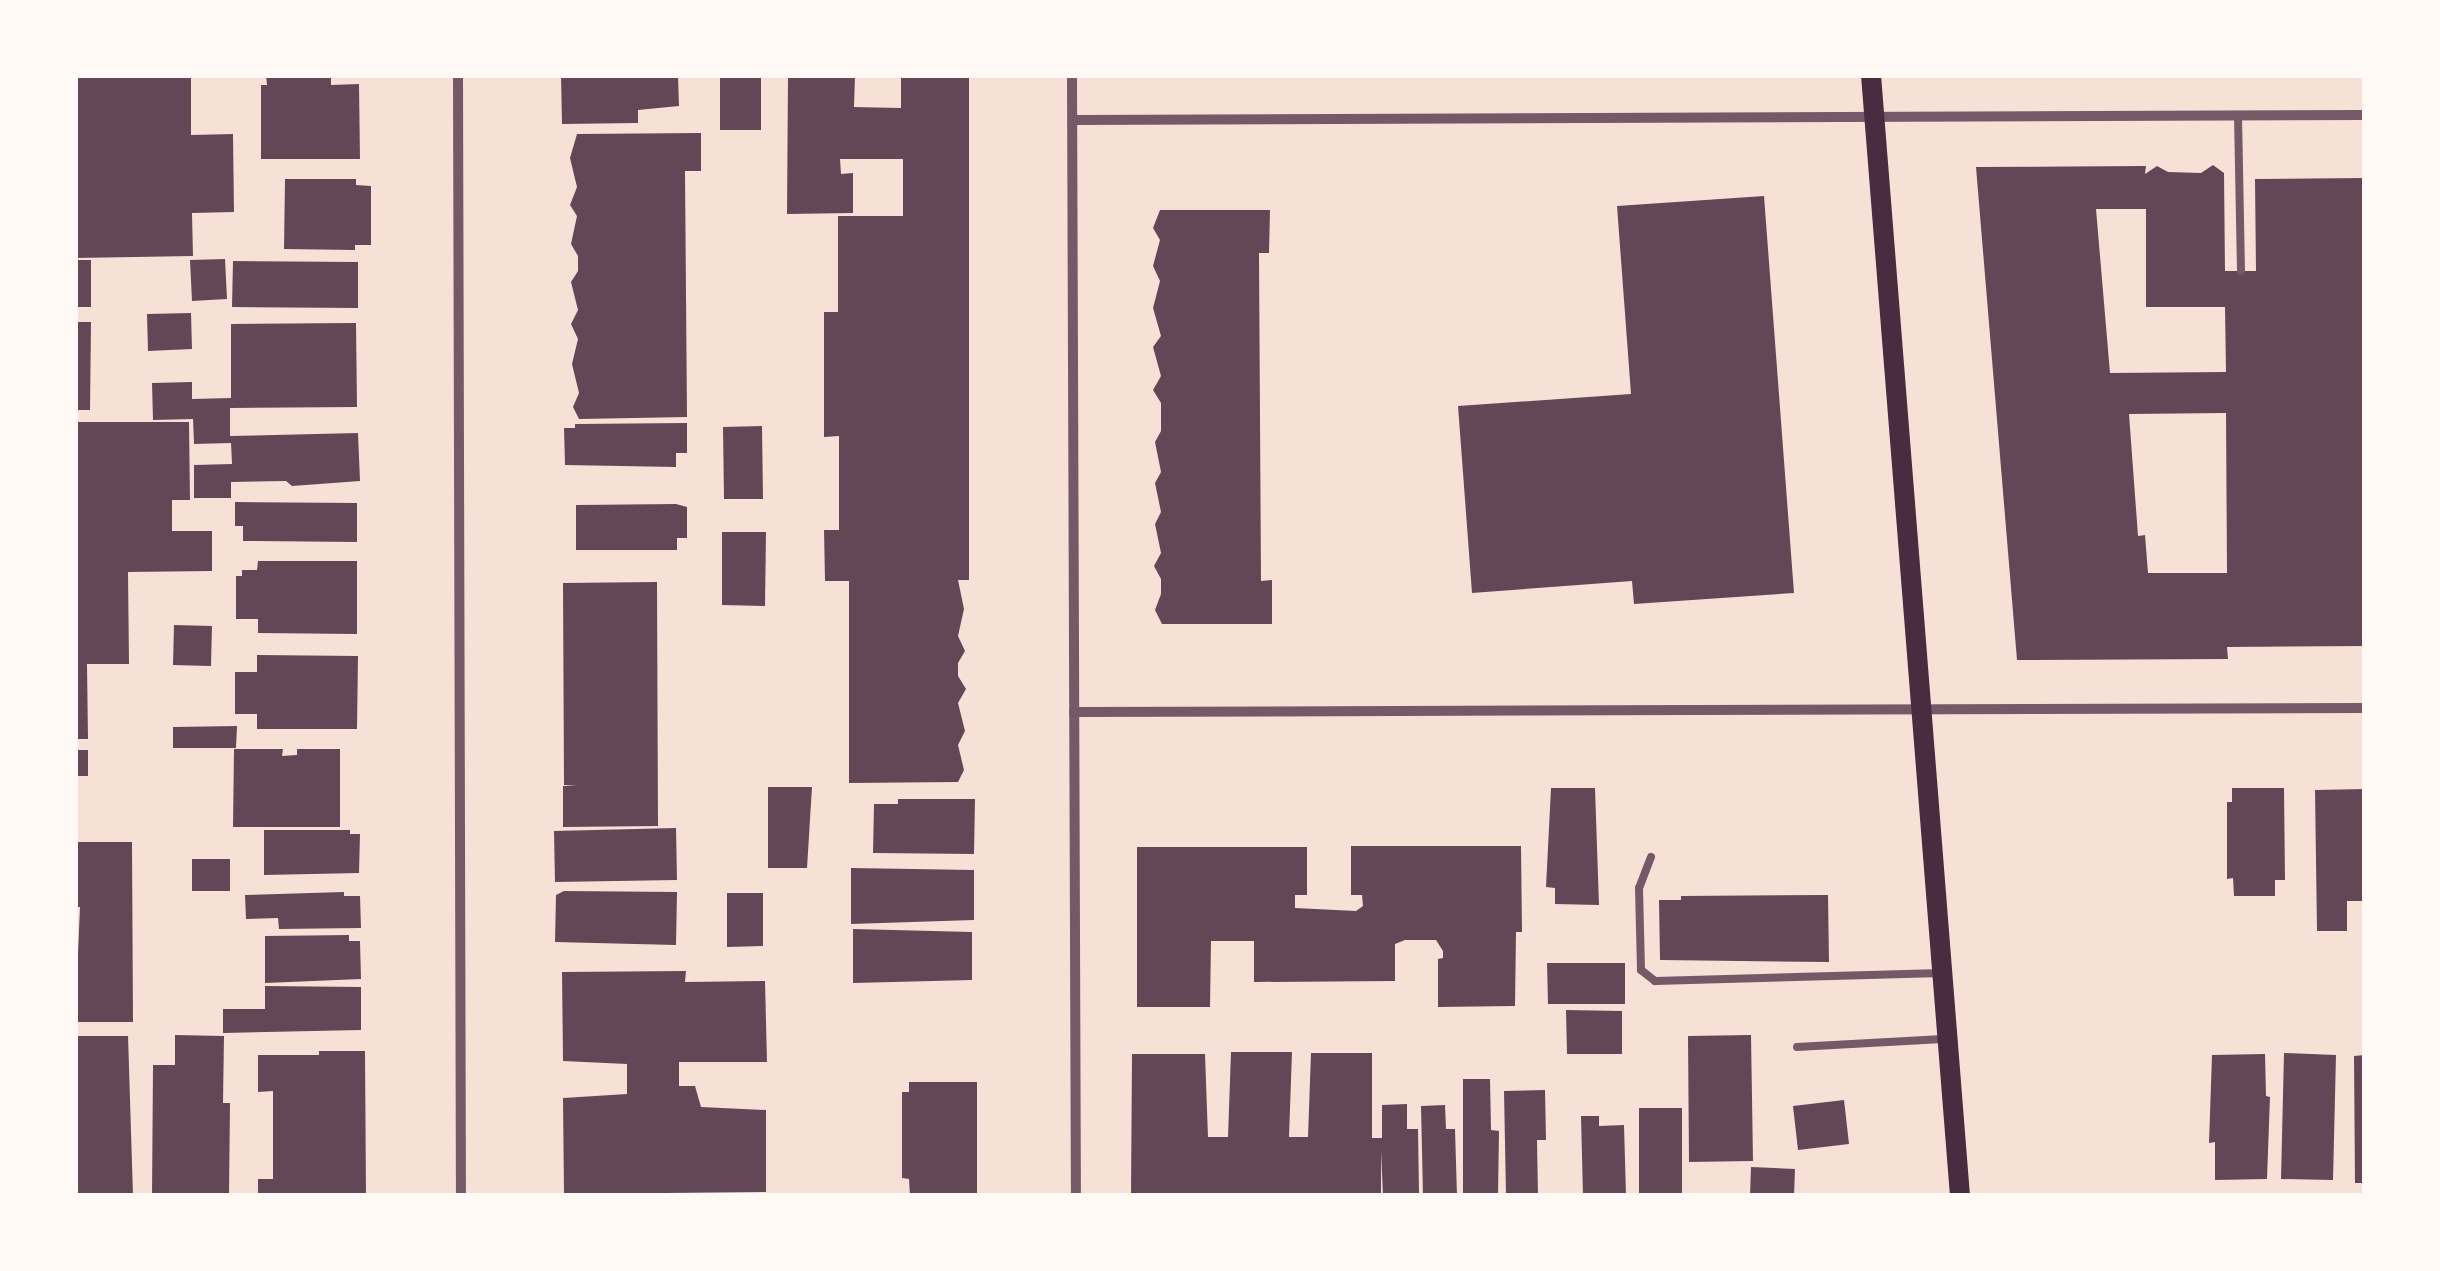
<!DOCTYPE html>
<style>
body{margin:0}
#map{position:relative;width:2440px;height:1271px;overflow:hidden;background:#f7e1d7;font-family:"PT Sans Narrow",sans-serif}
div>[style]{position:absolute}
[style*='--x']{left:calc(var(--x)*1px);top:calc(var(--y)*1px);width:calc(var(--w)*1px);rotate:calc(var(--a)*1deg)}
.building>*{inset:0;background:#644757}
.service>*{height:8px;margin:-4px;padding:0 4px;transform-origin:4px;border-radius:4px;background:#755966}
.minor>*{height:10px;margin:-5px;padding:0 5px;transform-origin:5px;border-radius:5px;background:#755966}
.secondary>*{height:20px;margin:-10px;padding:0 10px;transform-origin:10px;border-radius:10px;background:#4a2c40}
span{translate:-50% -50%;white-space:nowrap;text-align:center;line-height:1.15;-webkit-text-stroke:9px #fffaf5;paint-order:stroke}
.frame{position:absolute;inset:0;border:78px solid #fffaf5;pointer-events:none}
</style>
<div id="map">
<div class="building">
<i style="clip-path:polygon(75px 75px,191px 75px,191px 135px,233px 134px,234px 212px,192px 213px,193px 256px,75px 258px)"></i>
<i style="clip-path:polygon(266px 75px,331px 75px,331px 85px,359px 84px,360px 159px,261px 159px,261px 85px,267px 85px)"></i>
<i style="clip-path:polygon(561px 75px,678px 75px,679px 106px,638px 110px,638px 123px,562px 124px)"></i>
<i style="clip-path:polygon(720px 75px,761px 75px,761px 130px,720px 130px)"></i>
<i style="clip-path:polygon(788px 75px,855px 75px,854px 107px,901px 108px,901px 75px,969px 75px,969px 580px,958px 580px,964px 609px,958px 636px,965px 651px,958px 663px,958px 676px,966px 689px,958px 703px,965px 731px,958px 745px,964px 770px,958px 782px,849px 783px,849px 581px,825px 581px,824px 530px,839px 530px,839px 436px,824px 437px,824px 312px,838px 312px,838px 216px,903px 216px,903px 159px,840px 159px,841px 174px,853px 173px,853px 213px,787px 214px)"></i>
<i style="clip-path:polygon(701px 133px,701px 171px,685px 171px,687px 417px,579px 419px,573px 407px,579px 393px,572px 364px,578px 339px,571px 324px,578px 310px,571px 282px,578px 271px,578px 256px,571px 244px,577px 216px,570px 205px,577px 187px,570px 158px,577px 134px)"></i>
<i style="clip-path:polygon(evenodd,2146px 166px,2145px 174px,2157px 166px,2168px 172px,2201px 173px,2213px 165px,2224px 173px,2225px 271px,2256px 271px,2255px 179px,2365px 178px,2365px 646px,2227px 647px,2228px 659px,2017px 660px,1976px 167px,2146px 166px,2096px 209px,2146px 209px,2146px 307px,2225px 307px,2226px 372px,2110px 373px,2096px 209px,2146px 166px,2226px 413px,2227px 573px,2148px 573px,2145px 535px,2138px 536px,2129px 414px,2226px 413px)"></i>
<i style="clip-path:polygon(285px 179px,356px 179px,356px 185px,371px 186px,371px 245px,355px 245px,355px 250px,284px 249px)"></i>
<i style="clip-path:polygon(1764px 196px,1794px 593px,1634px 604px,1632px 581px,1472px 593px,1458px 406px,1631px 394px,1617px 206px)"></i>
<i style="clip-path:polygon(1160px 210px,1270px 210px,1269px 253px,1259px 253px,1261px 581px,1272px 580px,1272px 624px,1162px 624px,1155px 610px,1161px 594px,1161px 579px,1154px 566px,1161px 553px,1155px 524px,1161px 512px,1155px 483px,1161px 472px,1155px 442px,1161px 431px,1161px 403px,1153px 390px,1161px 376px,1153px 347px,1161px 336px,1153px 308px,1160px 281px,1153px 266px,1160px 240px,1153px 228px)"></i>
<i style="clip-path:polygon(225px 259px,227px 299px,192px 301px,190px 260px)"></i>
<i style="clip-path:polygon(75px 260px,91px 260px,91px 307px,75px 307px)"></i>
<i style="clip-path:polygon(233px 261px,358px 262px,358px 308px,232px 307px)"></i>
<i style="clip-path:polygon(191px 313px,192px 349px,148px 351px,147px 314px)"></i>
<i style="clip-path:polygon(75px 322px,91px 322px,90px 410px,75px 410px)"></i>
<i style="clip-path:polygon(356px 323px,357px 407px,230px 408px,230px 436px,358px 433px,360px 481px,292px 486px,286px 481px,231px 482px,231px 498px,194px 498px,194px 465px,232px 464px,231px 443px,194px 444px,193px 419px,153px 420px,152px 383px,192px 382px,192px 399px,231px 398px,231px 324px)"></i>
<i style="clip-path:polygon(75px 422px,189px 422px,190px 500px,172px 500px,172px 531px,212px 531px,212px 571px,128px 572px,129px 664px,87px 664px,88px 739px,75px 739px)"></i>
<i style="clip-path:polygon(687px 423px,687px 453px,676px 453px,676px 467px,565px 465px,564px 428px,575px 428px,575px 424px)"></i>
<i style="clip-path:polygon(762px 426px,763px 499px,724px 499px,723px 427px)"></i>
<i style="clip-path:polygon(235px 502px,357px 503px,357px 542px,243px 541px,243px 526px,235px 526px)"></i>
<i style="clip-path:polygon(676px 504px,687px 507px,687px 538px,677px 538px,677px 550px,576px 550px,576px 505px)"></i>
<i style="clip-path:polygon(722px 532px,766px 532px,765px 606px,722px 605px)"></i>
<i style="clip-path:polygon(258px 561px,357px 561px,357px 634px,258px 633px,258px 619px,236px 619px,236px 576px,242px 576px,242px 570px,257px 570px)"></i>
<i style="clip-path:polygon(657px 582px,658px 826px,563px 827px,563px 786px,577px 786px,564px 785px,563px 583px)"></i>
<i style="clip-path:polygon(174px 625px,212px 626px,211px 666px,173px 665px)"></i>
<i style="clip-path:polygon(257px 655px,358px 656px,357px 729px,257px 729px,257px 714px,235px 714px,235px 672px,257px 672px)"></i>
<i style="clip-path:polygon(237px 726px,236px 748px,173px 748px,173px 727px)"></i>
<i style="clip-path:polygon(234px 749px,283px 749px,282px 756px,297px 755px,297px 749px,340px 749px,340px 827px,233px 827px)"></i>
<i style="clip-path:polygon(75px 750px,88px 750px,88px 776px,75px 776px)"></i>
<i style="clip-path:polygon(768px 787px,812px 787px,807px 868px,768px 868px)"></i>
<i style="clip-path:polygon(1551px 788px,1595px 788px,1599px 905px,1555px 904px,1555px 888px,1546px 887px)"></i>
<i style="clip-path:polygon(2232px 788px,2284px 788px,2285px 880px,2275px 880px,2275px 896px,2234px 896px,2233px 878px,2227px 879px,2227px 802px,2232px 802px)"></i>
<i style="clip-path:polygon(2365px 789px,2365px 901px,2347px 901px,2347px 931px,2317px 931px,2315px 790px)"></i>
<i style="clip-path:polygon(898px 799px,975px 799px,974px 854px,873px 853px,874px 804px,898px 804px)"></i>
<i style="clip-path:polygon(676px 828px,677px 880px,555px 882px,554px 831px)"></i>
<i style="clip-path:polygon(264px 830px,350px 830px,350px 834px,360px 834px,359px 873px,264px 875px)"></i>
<i style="clip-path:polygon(75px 842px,132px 842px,133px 1022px,75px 1022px,80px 907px,75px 907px)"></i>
<i style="clip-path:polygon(1351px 846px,1521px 846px,1522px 932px,1516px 932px,1515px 1006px,1438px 1007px,1438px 959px,1443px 958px,1443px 951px,1436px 940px,1405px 940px,1395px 944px,1395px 981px,1254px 982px,1254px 941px,1211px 941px,1210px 1007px,1137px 1007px,1137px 847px,1307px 847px,1307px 895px,1295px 895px,1295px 908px,1356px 911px,1363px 906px,1362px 895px,1351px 895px)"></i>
<i style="clip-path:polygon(192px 859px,230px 859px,230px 891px,192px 891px)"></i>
<i style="clip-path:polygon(851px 868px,974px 870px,974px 920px,851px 924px)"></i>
<i style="clip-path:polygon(564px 891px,677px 892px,676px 945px,555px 942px,556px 895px)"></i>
<i style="clip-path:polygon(344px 892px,344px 896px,360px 896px,361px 928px,279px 929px,278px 918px,246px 919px,245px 895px)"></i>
<i style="clip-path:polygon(727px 893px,763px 893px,763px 946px,727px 947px)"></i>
<i style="clip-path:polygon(1828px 895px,1829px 962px,1660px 960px,1659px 900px,1681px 900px,1681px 896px)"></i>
<i style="clip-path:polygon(853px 929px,972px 932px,972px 980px,853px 983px)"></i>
<i style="clip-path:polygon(349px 935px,349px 941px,360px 941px,361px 979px,265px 983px,265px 936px)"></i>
<i style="clip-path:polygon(1547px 963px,1625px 963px,1625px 1004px,1548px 1004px)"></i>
<i style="clip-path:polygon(686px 971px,685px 982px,765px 981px,767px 1062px,679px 1062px,679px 1086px,695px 1086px,701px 1107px,766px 1110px,766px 1192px,564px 1194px,563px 1098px,627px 1094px,627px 1064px,563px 1061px,562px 972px)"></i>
<i style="clip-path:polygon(265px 986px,361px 987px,361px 1030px,223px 1033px,223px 1009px,265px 1009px)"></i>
<i style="clip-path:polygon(1566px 1010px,1622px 1011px,1622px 1054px,1567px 1054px)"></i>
<i style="clip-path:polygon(175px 1035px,224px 1036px,223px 1103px,230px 1103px,229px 1196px,152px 1196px,153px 1065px,175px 1065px)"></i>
<i style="clip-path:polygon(1751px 1035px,1753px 1161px,1689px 1162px,1688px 1036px)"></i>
<i style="clip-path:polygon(75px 1036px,128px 1036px,133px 1195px,75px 1195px)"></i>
<i style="clip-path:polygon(319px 1051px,365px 1051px,366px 1196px,258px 1196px,258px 1179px,273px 1179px,273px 1091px,258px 1092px,258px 1055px,319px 1055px)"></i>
<i style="clip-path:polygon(1231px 1052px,1292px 1052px,1289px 1137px,1308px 1137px,1311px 1053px,1372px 1053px,1372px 1138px,1382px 1138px,1382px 1105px,1407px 1104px,1407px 1129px,1418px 1129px,1419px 1193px,1383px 1196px,1381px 1151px,1381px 1196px,1131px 1195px,1132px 1054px,1205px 1054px,1208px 1137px,1228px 1137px)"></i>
<i style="clip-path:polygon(2284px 1053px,2336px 1055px,2333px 1180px,2281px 1179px)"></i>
<i style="clip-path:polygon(2265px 1054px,2266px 1096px,2270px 1097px,2267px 1179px,2215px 1180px,2215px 1142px,2209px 1143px,2212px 1055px)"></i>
<i style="clip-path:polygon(2365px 1055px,2365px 1183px,2355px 1183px,2354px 1056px)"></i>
<i style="clip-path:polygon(1463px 1079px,1490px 1079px,1491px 1130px,1499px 1131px,1498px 1196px,1463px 1196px)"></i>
<i style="clip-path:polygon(909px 1082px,977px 1082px,977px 1196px,910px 1196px,909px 1179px,902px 1178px,902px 1092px,909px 1092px)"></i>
<i style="clip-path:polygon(1545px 1090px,1546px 1140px,1537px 1140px,1538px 1196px,1506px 1196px,1504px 1091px)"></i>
<i style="clip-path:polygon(1844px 1100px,1849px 1144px,1798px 1150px,1793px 1106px)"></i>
<i style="clip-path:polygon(1445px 1105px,1446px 1129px,1455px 1129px,1457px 1196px,1423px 1196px,1421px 1106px)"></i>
<i style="clip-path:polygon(1639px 1108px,1682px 1108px,1682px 1196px,1639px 1196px)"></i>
<i style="clip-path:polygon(1581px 1116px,1599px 1116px,1599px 1126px,1624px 1125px,1626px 1196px,1583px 1196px)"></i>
<i style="clip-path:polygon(1751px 1167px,1795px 1169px,1794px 1196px,1750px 1196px)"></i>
</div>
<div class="service">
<i style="--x:2238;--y:115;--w:156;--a:88.9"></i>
<i style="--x:1651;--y:857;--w:33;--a:111"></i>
<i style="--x:1639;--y:888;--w:82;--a:88.6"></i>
<i style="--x:1641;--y:970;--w:18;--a:38"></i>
<i style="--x:1655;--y:981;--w:287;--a:-1.6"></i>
<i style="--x:1797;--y:1047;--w:146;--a:-3.1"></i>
</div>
<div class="minor">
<i style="--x:458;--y:75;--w:1121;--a:89.85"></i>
<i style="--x:1072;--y:75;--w:1121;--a:89.8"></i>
<i style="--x:1073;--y:120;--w:1292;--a:-0.22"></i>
<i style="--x:1074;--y:712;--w:1291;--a:-0.18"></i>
</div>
<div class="secondary">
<i style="--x:1871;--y:75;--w:1125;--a:85.46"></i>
</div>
<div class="frame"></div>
</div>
